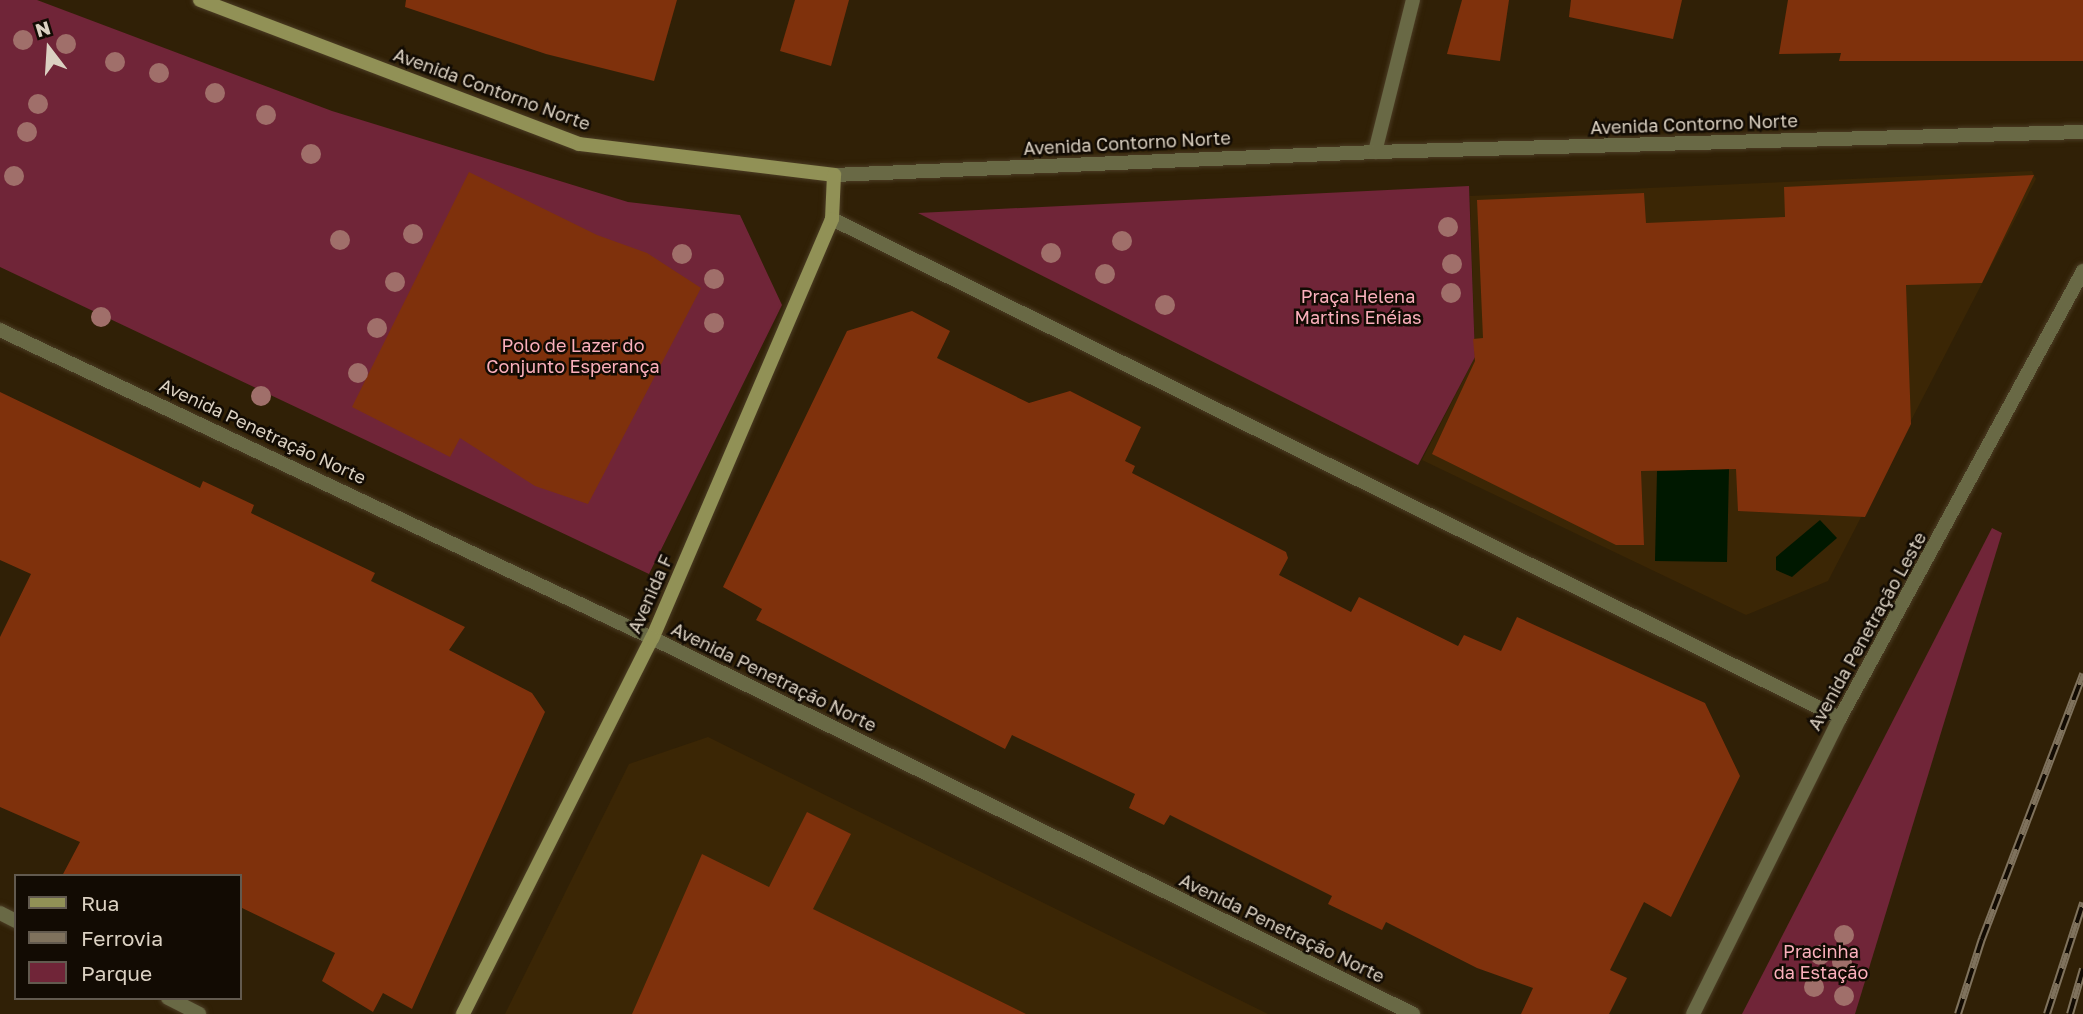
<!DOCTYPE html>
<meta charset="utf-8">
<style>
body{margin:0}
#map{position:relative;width:2083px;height:1014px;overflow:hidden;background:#302006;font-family:"Golos Text",sans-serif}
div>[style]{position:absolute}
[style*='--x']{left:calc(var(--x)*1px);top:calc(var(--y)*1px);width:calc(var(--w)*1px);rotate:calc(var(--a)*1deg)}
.built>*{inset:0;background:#3b2605}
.green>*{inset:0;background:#702538}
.water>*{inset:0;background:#001800}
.building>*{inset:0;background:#7f310c}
.roads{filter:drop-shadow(0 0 2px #4b3c24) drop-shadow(0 0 2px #4b3c24)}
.street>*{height:14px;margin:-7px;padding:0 7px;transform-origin:7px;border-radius:7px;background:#696945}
.secondary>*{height:14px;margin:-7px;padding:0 7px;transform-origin:7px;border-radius:7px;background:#919156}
.rail>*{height:8px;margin-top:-4px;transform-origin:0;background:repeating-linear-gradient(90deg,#120b03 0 16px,#7f725d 0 32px);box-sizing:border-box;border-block:2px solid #7f725d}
.trees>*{width:20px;height:20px;margin:-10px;border-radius:50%;background:#a06f6a}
span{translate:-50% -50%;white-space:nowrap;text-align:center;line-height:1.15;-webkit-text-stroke:5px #120b03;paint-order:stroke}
.street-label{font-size:18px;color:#dbd1c2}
.park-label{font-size:18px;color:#fbb0bc}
.legend{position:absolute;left:14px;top:874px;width:228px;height:126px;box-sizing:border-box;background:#120b03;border:2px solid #625a4f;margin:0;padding:9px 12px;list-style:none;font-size:21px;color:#dbd1c2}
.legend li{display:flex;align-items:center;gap:14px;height:35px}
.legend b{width:35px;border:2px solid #625a4f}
.north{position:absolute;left:14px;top:14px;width:70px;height:70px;-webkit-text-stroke:5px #120b03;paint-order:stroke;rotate:343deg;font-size:19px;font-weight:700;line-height:28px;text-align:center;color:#dbd1c2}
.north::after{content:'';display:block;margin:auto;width:24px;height:32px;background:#dbd1c2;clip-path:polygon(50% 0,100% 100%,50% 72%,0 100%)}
</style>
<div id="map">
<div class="built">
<i style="clip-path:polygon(2032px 171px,2036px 179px,1828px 581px,1746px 615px,1422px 460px,1475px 357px,1470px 196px)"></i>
<i style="clip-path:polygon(708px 737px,1268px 1014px,505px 1014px,629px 764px)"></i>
</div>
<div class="green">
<i style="clip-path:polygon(0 0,37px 0,332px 111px,628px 202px,740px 215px,782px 305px,649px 574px,0 267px)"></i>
<i style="clip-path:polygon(1469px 186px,1475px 357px,1418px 465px,918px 213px)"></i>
<i style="clip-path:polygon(1992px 528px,2002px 533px,1855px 1014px,1742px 1014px)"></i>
</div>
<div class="water">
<i style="clip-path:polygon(1729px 469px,1727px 562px,1655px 561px,1657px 471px)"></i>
<i style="clip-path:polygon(1820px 520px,1837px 538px,1792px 577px,1776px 570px,1776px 557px)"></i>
</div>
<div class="building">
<i style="clip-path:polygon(406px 0,677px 0,654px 81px,546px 54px,405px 7px)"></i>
<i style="clip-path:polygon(795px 0,849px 0,831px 66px,780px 51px)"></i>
<i style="clip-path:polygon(1462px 0,1509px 0,1500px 61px,1447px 54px)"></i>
<i style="clip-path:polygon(1571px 0,1682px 0,1673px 39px,1569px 17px)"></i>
<i style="clip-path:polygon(1788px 0,2083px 0,2083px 61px,1839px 61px,1841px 53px,1779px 54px)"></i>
<i style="clip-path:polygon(469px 172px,597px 235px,647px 253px,701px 288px,588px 504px,535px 486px,460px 438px,450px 457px,352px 407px)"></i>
<i style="clip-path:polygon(2034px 175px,1982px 283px,1906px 285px,1911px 424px,1865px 517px,1738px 511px,1736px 469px,1641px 471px,1644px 545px,1616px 545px,1432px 454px,1475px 361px,1473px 339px,1483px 338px,1477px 200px,1644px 193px,1646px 223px,1785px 217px,1784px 187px)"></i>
<i style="clip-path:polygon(912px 311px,950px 331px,937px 358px,1029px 403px,1070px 391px,1141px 427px,1125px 461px,1135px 466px,1132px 473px,1286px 552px,1288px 558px,1279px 575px,1351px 612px,1359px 597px,1458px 646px,1464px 635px,1501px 651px,1517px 617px,1705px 703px,1740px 776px,1671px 917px,1644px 902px,1610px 970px,1627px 978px,1609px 1014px,1521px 1014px,1533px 988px,1477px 968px,1386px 922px,1382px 930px,1328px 904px,1332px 896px,1170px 815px,1164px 825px,1129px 808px,1135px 794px,1012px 735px,1005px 749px,756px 620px,762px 609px,723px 587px,847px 331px)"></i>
<i style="clip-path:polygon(0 392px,200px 488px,203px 481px,254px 505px,251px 513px,375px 573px,371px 581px,465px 627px,449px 650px,532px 693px,545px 712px,412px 1009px,383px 993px,373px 1012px,322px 981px,335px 953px,240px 907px,240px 876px,62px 876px,80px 842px,0 807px,0 637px,31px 574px,0 560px)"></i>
<i style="clip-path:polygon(807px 812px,851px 834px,813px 909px,1026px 1014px,632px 1014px,702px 854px,769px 887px)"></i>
</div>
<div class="roads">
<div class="street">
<i style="--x:1375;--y:152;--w:157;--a:-76"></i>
<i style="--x:834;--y:175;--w:541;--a:-2.43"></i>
<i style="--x:1375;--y:152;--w:708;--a:-1.62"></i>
<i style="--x:832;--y:219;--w:1125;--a:26.34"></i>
<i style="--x:0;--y:330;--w:721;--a:25.29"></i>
<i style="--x:652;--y:638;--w:849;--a:26.29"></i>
<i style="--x:0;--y:913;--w:18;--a:27"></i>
<i style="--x:168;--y:998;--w:35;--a:27"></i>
<i style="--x:1693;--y:1014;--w:330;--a:-63.6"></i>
<i style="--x:1840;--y:718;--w:509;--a:-61.47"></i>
</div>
<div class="secondary">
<i style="--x:200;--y:0;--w:405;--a:20.8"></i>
<i style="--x:579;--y:144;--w:257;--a:6.9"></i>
<i style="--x:834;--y:175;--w:44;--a:92.6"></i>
<i style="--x:832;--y:219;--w:456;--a:113.2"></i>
<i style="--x:652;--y:638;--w:421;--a:116.7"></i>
</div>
</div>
<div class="rail">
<i style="--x:1958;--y:1014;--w:79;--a:-72.3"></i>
<i style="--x:1982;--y:939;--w:284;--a:-69.1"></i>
<i style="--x:2047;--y:1014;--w:117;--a:-72"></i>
<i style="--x:2070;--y:1014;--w:47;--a:-73.9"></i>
</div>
<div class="trees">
<i style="left:23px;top:40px"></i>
<i style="left:66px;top:44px"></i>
<i style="left:115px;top:62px"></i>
<i style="left:159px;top:73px"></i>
<i style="left:215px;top:93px"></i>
<i style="left:38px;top:104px"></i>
<i style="left:266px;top:115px"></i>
<i style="left:27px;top:132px"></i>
<i style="left:311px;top:154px"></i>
<i style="left:14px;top:176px"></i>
<i style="left:1448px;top:227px"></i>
<i style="left:413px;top:234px"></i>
<i style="left:340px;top:240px"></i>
<i style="left:1122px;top:241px"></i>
<i style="left:1051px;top:253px"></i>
<i style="left:682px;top:254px"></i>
<i style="left:1452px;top:264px"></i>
<i style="left:1105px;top:274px"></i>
<i style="left:714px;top:279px"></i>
<i style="left:395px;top:282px"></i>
<i style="left:1451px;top:293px"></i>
<i style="left:1165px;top:305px"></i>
<i style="left:101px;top:317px"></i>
<i style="left:714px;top:323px"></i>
<i style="left:377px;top:328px"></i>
<i style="left:358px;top:373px"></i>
<i style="left:261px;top:396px"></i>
<i style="left:1844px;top:935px"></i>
<i style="left:1820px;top:955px"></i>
<i style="left:1842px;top:962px"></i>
<i style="left:1814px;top:987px"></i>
<i style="left:1844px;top:996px"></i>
</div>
<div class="street-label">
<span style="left:492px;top:89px;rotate:20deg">Avenida Contorno Norte</span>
<span style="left:1694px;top:124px;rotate:-2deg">Avenida Contorno Norte</span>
<span style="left:1127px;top:143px;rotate:-3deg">Avenida Contorno Norte</span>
<span style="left:263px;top:431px;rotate:25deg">Avenida Penetração Norte</span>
<span style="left:650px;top:594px;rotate:-66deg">Avenida F</span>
<span style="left:1867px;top:631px;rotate:-61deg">Avenida Penetração Leste</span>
<span style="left:774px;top:677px;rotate:26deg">Avenida Penetração Norte</span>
<span style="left:1282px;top:928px;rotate:26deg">Avenida Penetração Norte</span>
</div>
<div class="park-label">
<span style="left:1358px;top:307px">Praça Helena<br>Martins Enéias</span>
<span style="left:573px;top:356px">Polo de Lazer do<br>Conjunto Esperança</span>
<span style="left:1821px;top:962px">Pracinha<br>da Estação</span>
</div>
<ul class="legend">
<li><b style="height:9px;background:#919156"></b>Rua</li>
<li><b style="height:9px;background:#7f725d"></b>Ferrovia</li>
<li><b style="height:19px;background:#702538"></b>Parque</li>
</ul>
<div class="north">N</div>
</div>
